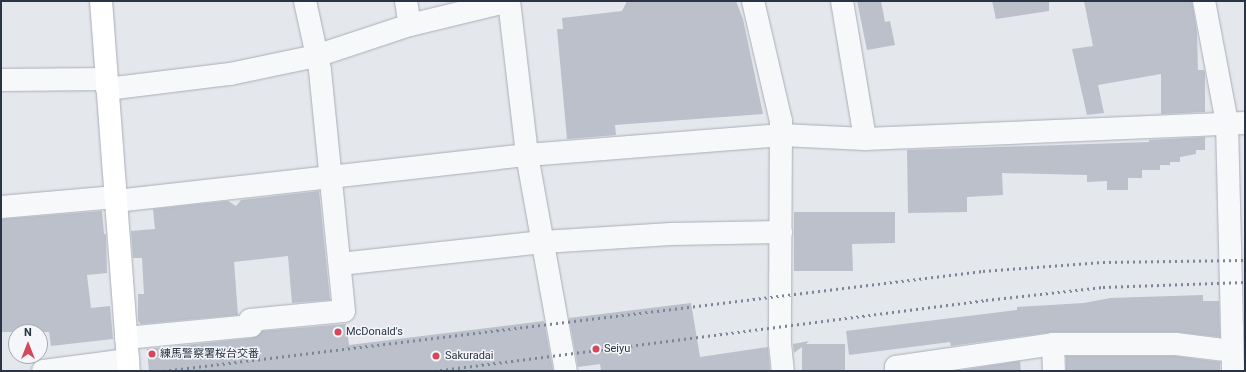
<!DOCTYPE html>
<meta charset="utf-8">
<style>
body{margin:0}
#map{position:relative;width:1246px;height:372px;overflow:hidden;background:#e4e7ec;font-family:Roboto,"Noto Sans JP",sans-serif}
div>[style]{position:absolute}
[style*='--x']{left:calc(var(--x)*1px);top:calc(var(--y)*1px);width:calc(var(--w)*1px);rotate:calc(var(--a)*1deg)}
.building>*{inset:0;background:#bbc0ca}
.roads{filter:drop-shadow(0 0 1px #a9aeb7) drop-shadow(0 0 1px #a9aeb7)}
.street>*{height:22px;margin:-11px;padding:0 11px;transform-origin:11px;border-radius:11px;background:#f7f8fa}
.secondary>*{height:22px;margin:-11px;padding:0 11px;transform-origin:11px;border-radius:11px;background:#fff}
.rail>*{height:3px;margin-top:-1.5px;transform-origin:0;background:repeating-linear-gradient(90deg,#7d8696 0 2px,transparent 0 6px)}
.dots>*{width:11px;height:11px;translate:-50% -50%;box-sizing:border-box;border:2px solid #f4f6f9;border-radius:50%}
span{translate:-50% -50%;white-space:nowrap;text-align:center;line-height:1.15;-webkit-text-stroke:3px #f4f6f9;paint-order:stroke}
.poi-label{font-size:11px;color:#2b3445}
.left{translate:0 -50%;text-align:left}
.frame{position:absolute;inset:0;border:2px solid #2b3445;pointer-events:none}
.north{position:absolute;left:8px;top:324px;width:40px;height:40px;box-sizing:border-box;background:#f4f6f9;border:1px solid #a4a8b1;border-radius:50%;rotate:0deg;font-size:11px;font-weight:700;line-height:16px;text-align:center;color:#2b3445}
.north::after{content:'';display:block;margin:auto;width:14px;height:18px;background:#d1495b;clip-path:polygon(50% 0,100% 100%,50% 72%,0 100%)}
</style>
<div id="map">
<div class="building">
<i style="clip-path:polygon(627px 1px,736px 1px,743px 19px,763px 114px,615px 125px,616px 135px,567px 139px,557px 29px,563px 29px,562px 18px,622px 11px)"></i>
<i style="clip-path:polygon(857px 1px,881px 1px,885px 22px,890px 21px,895px 45px,867px 50px)"></i>
<i style="clip-path:polygon(992px 1px,1049px 1px,1049px 11px,996px 19px)"></i>
<i style="clip-path:polygon(1084px 1px,1192px 1px,1197px 32px,1198px 70px,1204px 70px,1205px 73px,1205px 112px,1161px 114px,1161px 74px,1098px 85px,1104px 113px,1087px 115px,1072px 49px,1093px 46px)"></i>
<i style="clip-path:polygon(1205px 137px,1205px 150px,1196px 150px,1196px 154px,1180px 157px,1180px 162px,1170px 162px,1170px 165px,1160px 165px,1160px 170px,1142px 170px,1142px 178px,1128px 178px,1128px 190px,1107px 190px,1107px 181px,1087px 182px,1087px 175px,1002px 173px,1003px 195px,967px 197px,967px 212px,908px 213px,907px 150px,1149px 142px,1149px 140px)"></i>
<i style="clip-path:polygon(319px 191px,330px 300px,292px 303px,288px 256px,234px 262px,238px 315px,141px 324px,138px 321px,138px 294px,144px 294px,142px 258px,133px 258px,131px 231px,155px 229px,153px 209px,228px 201px,236px 206px,241px 200px)"></i>
<i style="clip-path:polygon(102px 211px,104px 234px,106px 234px,107px 273px,87px 275px,91px 308px,110px 306px,113px 339px,51px 346px,49px 332px,1px 332px,1px 219px)"></i>
<i style="clip-path:polygon(794px 212px,895px 212px,895px 243px,852px 244px,853px 271px,794px 271px)"></i>
<i style="clip-path:polygon(1203px 295px,1203px 301px,1219px 301px,1220px 337px,1176px 332px,1053px 332px,951px 346px,950px 342px,849px 355px,846px 331px,1017px 310px,1017px 307px,1084px 303px,1110px 298px)"></i>
<i style="clip-path:polygon(691px 303px,700px 357px,768px 347px,770px 371px,601px 371px,600px 364px,578px 367px,569px 318px)"></i>
<i style="clip-path:polygon(544px 321px,553px 370px,149px 371px,147px 349px,252px 338px,262px 331px,346px 324px,349px 345px)"></i>
<i style="clip-path:polygon(809px 341px,806px 344px,845px 344px,845px 371px,802px 371px,802px 347px,794px 353px,793px 344px)"></i>
<i style="clip-path:polygon(1066px 356px,1175px 356px,1220px 362px,1220px 371px,1066px 371px)"></i>
<i style="clip-path:polygon(1020px 361px,1021px 371px,955px 371px)"></i>
</div>
<div class="roads">
<div class="street">
<i style="--x:406;--y:1;--w:24;--a:81"></i>
<i style="--x:509;--y:1;--w:155;--a:83.3"></i>
<i style="--x:527;--y:155;--w:219;--a:79.8"></i>
<i style="--x:753;--y:1;--w:123;--a:76.9"></i>
<i style="--x:781;--y:121;--w:223;--a:90.3"></i>
<i style="--x:780;--y:344;--w:27;--a:84"></i>
<i style="--x:842;--y:1;--w:140;--a:80.5"></i>
<i style="--x:1204;--y:1;--w:124;--a:79.3"></i>
<i style="--x:1227;--y:123;--w:248;--a:88.6"></i>
<i style="--x:1;--y:80;--w:105;--a:-0.5"></i>
<i style="--x:107;--y:89;--w:124;--a:-7"></i>
<i style="--x:230;--y:74;--w:88;--a:-11.8"></i>
<i style="--x:316;--y:56;--w:99;--a:-18.3"></i>
<i style="--x:410;--y:25;--w:102;--a:-13.6"></i>
<i style="--x:116;--y:201;--w:414;--a:-6.4"></i>
<i style="--x:527;--y:155;--w:256;--a:-4.5"></i>
<i style="--x:782;--y:135;--w:83;--a:2.8"></i>
<i style="--x:865;--y:139;--w:380;--a:-2.4"></i>
<i style="--x:1;--y:207;--w:115;--a:-5"></i>
<i style="--x:340;--y:264;--w:204;--a:-6.2"></i>
<i style="--x:543;--y:242;--w:128;--a:-3.6"></i>
<i style="--x:671;--y:234;--w:110;--a:-1"></i>
<i style="--x:250;--y:320;--w:94;--a:-5.5"></i>
<i style="--x:344;--y:311;--w:242;--a:-95.7"></i>
<i style="--x:320;--y:70;--w:71;--a:-102.3"></i>
<i style="--x:126;--y:338;--w:126;--a:-5.5"></i>
<i style="--x:1053;--y:344;--w:27;--a:88"></i>
<i style="--x:43;--y:371;--w:86;--a:-7.4"></i>
<i style="--x:896;--y:371;--w:4;--a:-90"></i>
<i style="--x:896;--y:367;--w:159;--a:-8.3"></i>
<i style="--x:1053;--y:344;--w:123;--a:0"></i>
<i style="--x:1176;--y:344;--w:56;--a:7.1"></i>
</div>
<div class="secondary">
<i style="--x:101;--y:1;--w:371;--a:85.7"></i>
</div>
</div>
<div class="rail">
<i style="--x:163;--y:371;--w:826;--a:-6.95"></i>
<i style="--x:983;--y:271;--w:120;--a:-4.3"></i>
<i style="--x:1103;--y:262;--w:142;--a:-0.8"></i>
<i style="--x:434;--y:371;--w:557;--a:-7.33"></i>
<i style="--x:986;--y:300;--w:118;--a:-6.3"></i>
<i style="--x:1103;--y:287;--w:142;--a:-2"></i>
</div>
<div class="dots">
<i style="left:338px;top:332px;background:#d1495b"></i>
<i style="left:596px;top:349px;background:#d1495b"></i>
<i style="left:152px;top:354px;background:#d1495b"></i>
<i style="left:436px;top:356px;background:#d1495b"></i>
</div>
<div class="poi-label">
<span class="left" style="left:346px;top:332px">McDonald's</span>
<span class="left" style="left:604px;top:349px">Seiyu</span>
<span class="left" style="left:160px;top:354px">練馬警察署桜台交番</span>
<span class="left" style="left:445px;top:356px">Sakuradai</span>
</div>
<div class="frame"></div>
<div class="north">N</div>
</div>
